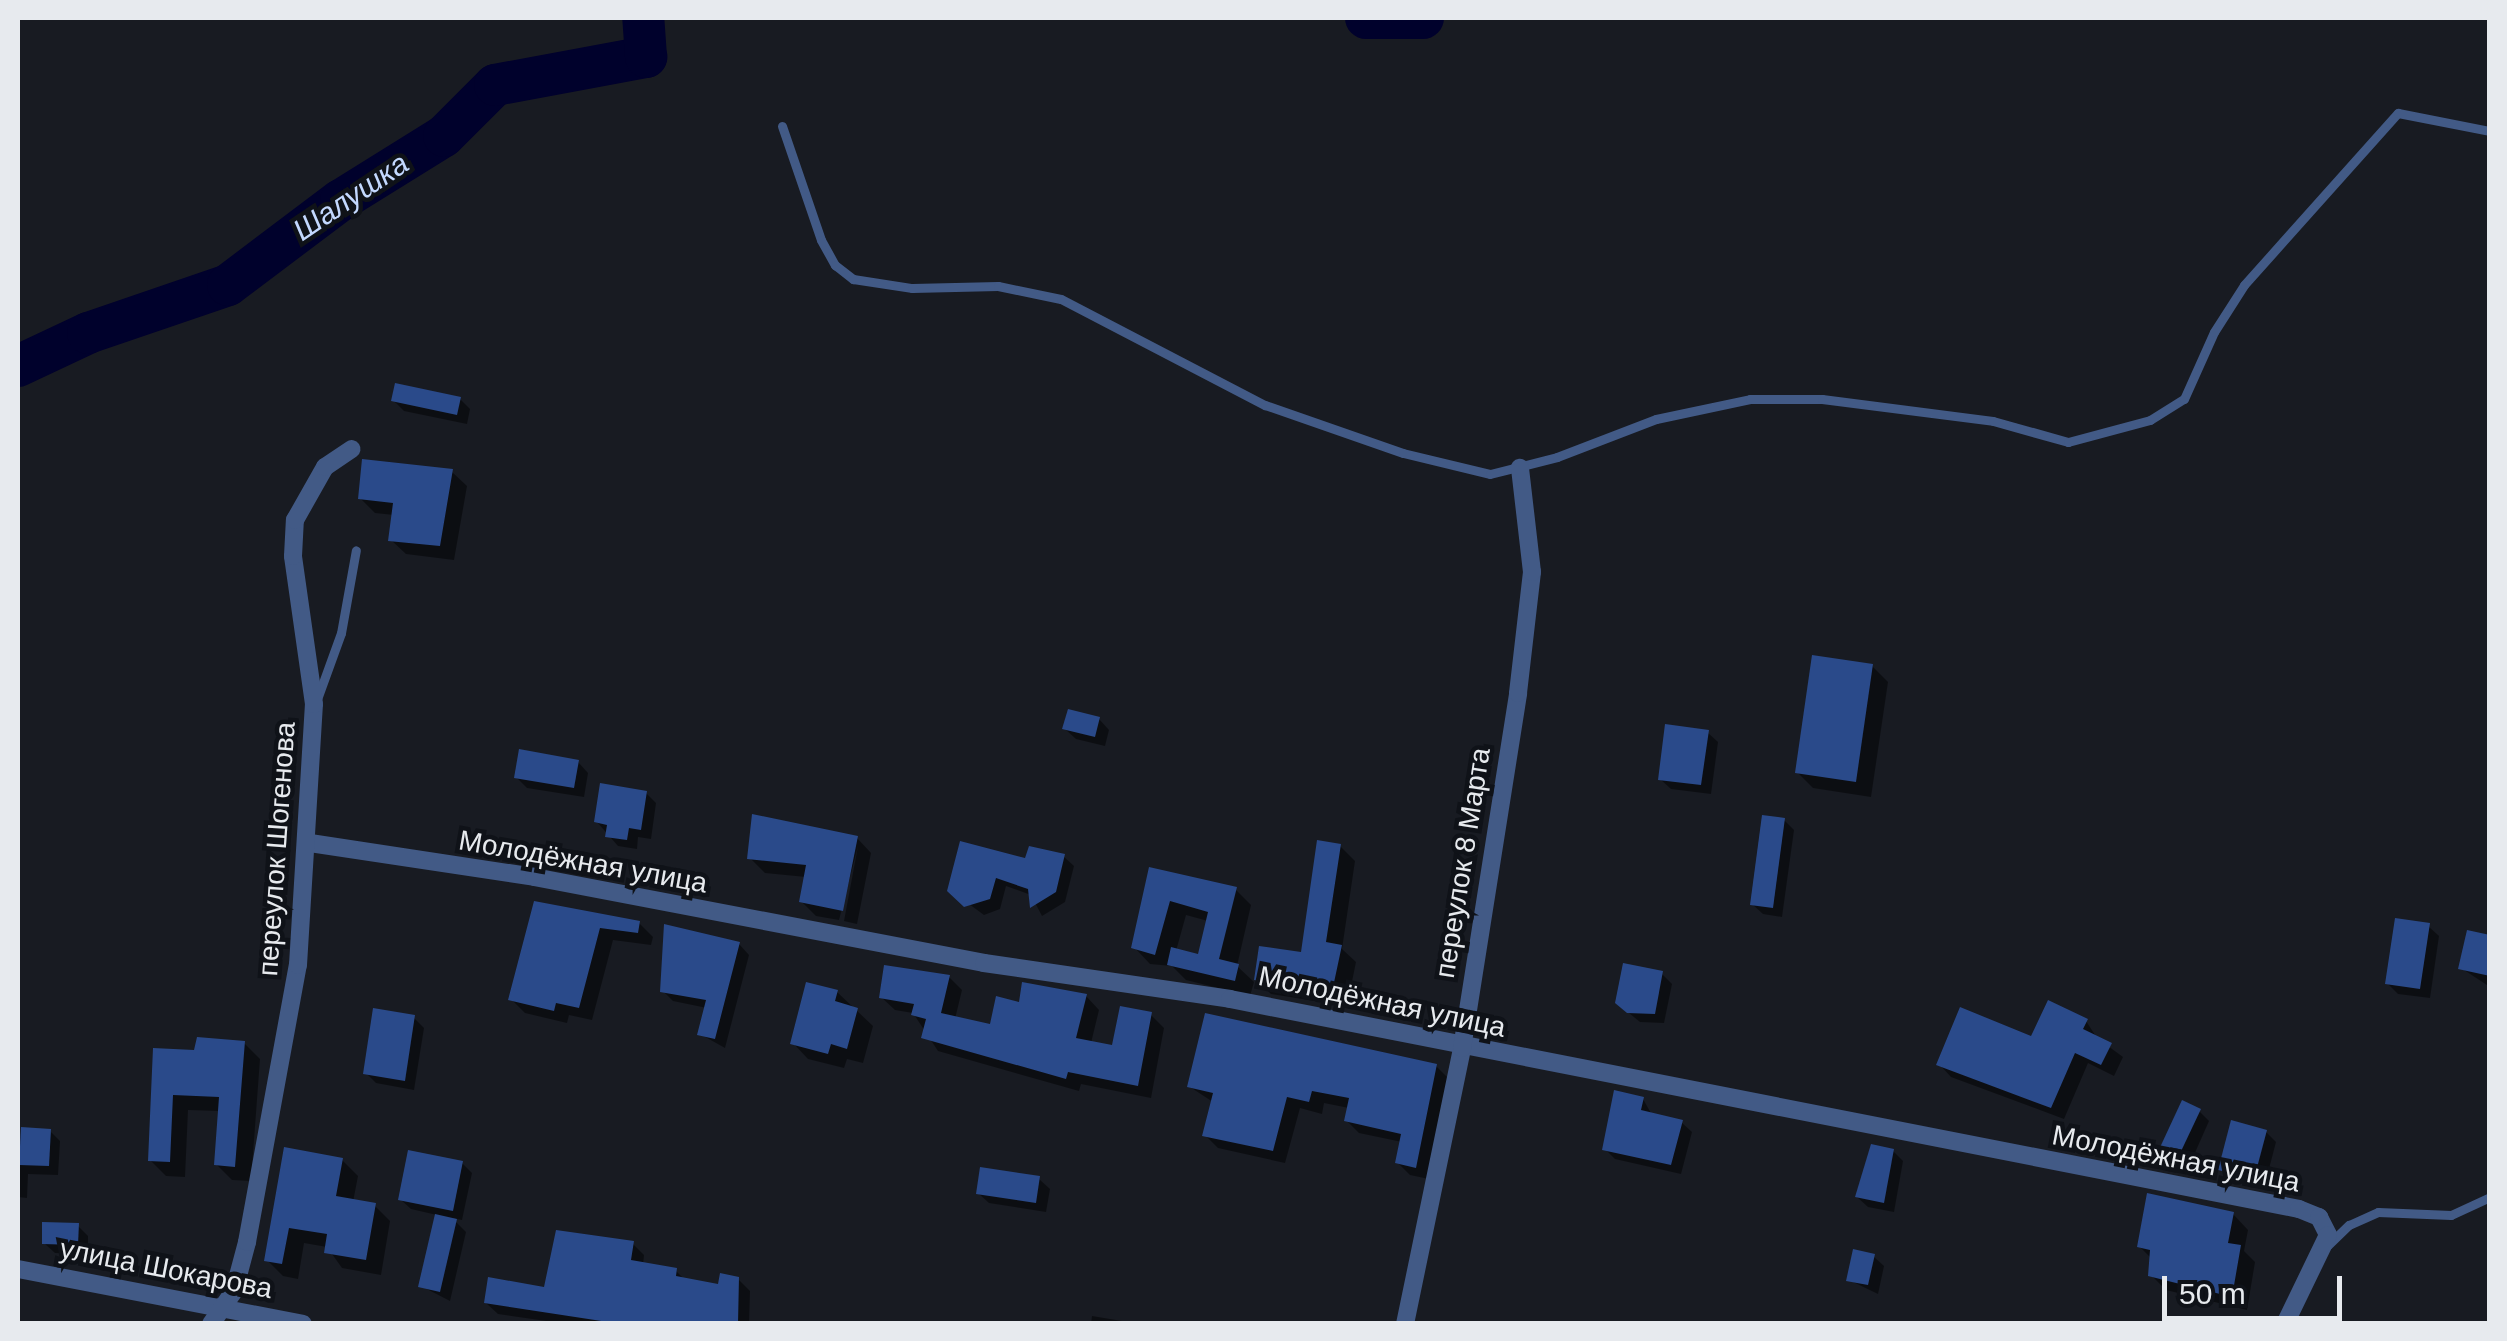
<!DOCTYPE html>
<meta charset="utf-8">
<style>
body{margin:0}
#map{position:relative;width:2507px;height:1341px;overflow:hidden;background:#181b22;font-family:Arial,sans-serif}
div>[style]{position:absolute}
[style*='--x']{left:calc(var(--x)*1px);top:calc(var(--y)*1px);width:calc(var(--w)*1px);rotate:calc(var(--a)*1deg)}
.shadow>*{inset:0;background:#0007}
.river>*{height:42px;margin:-21px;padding:0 21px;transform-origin:21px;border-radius:21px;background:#00012c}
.building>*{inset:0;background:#2a4a8a}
.service>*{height:9px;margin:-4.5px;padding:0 4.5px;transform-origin:4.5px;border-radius:4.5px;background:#425a86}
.minor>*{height:18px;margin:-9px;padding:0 9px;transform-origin:9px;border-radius:9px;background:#425a86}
span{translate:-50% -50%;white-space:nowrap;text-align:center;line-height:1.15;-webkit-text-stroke:9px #0f1218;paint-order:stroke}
.street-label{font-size:28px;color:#e7eaee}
.water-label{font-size:30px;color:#c3d8fe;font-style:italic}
.frame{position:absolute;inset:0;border:20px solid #e7eaee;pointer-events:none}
.scale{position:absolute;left:2162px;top:1276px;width:180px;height:45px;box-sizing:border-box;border:5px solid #e7eaee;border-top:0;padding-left:12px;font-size:30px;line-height:35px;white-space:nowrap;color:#e7eaee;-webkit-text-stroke:8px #0f1218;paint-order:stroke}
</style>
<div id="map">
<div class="shadow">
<i style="clip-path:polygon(460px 399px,470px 409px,467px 424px,404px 411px,394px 401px)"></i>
<i style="clip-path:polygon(452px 472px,467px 486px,454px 560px,406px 554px,391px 540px,394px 515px,375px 513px,360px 498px)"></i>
<i style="clip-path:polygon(1872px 666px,1888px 682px,1871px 797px,1813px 788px,1797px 772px)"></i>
<i style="clip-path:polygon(1099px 719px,1109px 730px,1105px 746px,1076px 739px,1065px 729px)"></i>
<i style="clip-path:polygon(1707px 732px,1718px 742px,1711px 794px,1671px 789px,1660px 779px)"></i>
<i style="clip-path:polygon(578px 762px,588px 773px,584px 797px,527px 788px,516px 777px)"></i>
<i style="clip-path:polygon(646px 793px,656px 803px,651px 839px,638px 837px,637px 849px,618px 846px,597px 822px)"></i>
<i style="clip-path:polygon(1784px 820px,1794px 830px,1782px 917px,1763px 914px,1752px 904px)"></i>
<i style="clip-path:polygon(857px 838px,871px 853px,857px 924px,844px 921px,858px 846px,839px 920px,816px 916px,801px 901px,806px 877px,765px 873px,750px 858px)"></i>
<i style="clip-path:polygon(1340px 846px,1355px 861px,1342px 949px,1356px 962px,1347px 1006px,1271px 994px,1256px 979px,1303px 955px)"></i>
<i style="clip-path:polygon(1063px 856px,1074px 866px,1065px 902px,1042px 916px,1031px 895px,1006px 886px,1000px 909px,984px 915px,950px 890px,1027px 862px)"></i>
<i style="clip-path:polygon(evenodd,1151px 870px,1235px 889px,1251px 905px,1237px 966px,1254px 982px,1250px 996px,1186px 980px,1172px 966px,1150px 964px,1134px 947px,1151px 870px,1186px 915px,1208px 921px,1200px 957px,1176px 951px,1186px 915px)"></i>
<i style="clip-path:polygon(536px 904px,639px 923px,653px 937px,651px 945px,613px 940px,592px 1020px,569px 1015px,567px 1023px,525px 1013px,511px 999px)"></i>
<i style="clip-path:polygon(2428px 926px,2439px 936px,2430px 998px,2398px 994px,2388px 984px)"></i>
<i style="clip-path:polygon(2490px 937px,2490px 987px,2461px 968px)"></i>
<i style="clip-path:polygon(739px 944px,749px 955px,725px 1048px,700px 1034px,707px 1008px,673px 1001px,663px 991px)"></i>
<i style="clip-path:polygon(1662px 974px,1672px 984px,1664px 1023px,1640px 1022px,1629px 1013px)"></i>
<i style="clip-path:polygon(949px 977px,962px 990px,955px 1019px,992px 1027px,1021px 1005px,1086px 996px,1099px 1010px,1091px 1043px,1114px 1048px,1151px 1015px,1164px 1028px,1151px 1098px,1081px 1084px,1079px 1091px,938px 1051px,913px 1013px,895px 1010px,881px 997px)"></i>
<i style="clip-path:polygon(837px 992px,873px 1026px,863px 1063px,847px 1059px,844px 1068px,808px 1059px,793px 1043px)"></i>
<i style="clip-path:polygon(414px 1018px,424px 1028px,414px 1090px,376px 1083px,366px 1073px)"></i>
<i style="clip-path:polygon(2086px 1021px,2097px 1038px,2123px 1057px,2114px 1076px,2088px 1063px,2064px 1119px,1951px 1077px,1939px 1064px)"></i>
<i style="clip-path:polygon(244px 1043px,260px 1059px,251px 1181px,232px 1180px,216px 1164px,220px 1111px,188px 1110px,185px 1177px,166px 1176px,150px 1160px,156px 1051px,196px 1053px)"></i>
<i style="clip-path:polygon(1436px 1066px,1449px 1079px,1429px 1179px,1410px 1175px,1397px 1162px,1402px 1142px,1359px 1133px,1346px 1120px,1349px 1108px,1324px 1103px,1322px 1114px,1300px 1108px,1285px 1163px,1218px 1148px,1205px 1135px,1213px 1102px,1190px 1087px)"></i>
<i style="clip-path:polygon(1643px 1099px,1652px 1115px,1681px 1122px,1692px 1132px,1681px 1174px,1615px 1159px,1605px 1149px)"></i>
<i style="clip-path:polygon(2199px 1111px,2209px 1121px,2186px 1173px,2159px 1155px)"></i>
<i style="clip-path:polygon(50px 1131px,60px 1141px,58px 1175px,28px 1174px,27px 1198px,18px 1197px,18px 1152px)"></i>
<i style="clip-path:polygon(2266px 1132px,2276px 1142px,2264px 1188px,2231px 1179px,2220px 1169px)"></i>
<i style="clip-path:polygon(287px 1150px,342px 1160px,358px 1176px,353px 1202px,374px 1205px,390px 1221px,381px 1275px,342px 1268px,327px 1247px,304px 1243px,298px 1279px,283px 1276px,267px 1260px)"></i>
<i style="clip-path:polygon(1893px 1151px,1903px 1161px,1894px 1212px,1868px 1207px,1857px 1197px)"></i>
<i style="clip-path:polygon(462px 1163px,472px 1173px,462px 1220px,452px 1218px,466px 1232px,450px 1301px,421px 1286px,437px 1215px,411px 1209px,400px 1199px)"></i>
<i style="clip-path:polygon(1039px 1179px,1050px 1189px,1046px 1212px,989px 1203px,978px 1193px)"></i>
<i style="clip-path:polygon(2233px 1214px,2248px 1230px,2244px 1251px,2255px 1262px,2247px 1310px,2166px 1290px,2151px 1275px,2152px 1259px,2139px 1246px)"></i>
<i style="clip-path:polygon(78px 1226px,88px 1236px,88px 1254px,55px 1253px,44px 1243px)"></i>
<i style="clip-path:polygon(632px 1243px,644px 1255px,643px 1265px,676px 1271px,686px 1281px,720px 1287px,738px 1279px,750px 1291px,749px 1324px,567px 1324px,498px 1314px,486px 1303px,546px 1289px)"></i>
<i style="clip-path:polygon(1873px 1256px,1884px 1266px,1878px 1294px,1849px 1280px)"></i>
<i style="clip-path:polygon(1092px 1316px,1140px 1324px,1091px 1324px)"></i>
</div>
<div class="river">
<i style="--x:1366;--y:18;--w:57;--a:0"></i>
<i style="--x:18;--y:366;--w:77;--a:-25.2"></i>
<i style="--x:88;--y:333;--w:148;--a:-18.9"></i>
<i style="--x:228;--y:285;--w:141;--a:-37"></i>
<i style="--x:341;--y:200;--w:121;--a:-31.9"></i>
<i style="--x:444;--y:136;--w:72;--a:-45"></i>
<i style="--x:495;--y:85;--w:154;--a:-10.5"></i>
<i style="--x:646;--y:57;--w:39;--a:-94"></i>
</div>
<div class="building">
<i style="clip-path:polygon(395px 383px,461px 397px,457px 415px,391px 401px)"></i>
<i style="clip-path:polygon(362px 459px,453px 469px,440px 546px,388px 541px,393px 503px,358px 499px)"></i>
<i style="clip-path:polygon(1812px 655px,1873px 664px,1856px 782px,1795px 773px)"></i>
<i style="clip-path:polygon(1068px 709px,1100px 717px,1095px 737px,1062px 729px)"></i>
<i style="clip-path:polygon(1665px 724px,1709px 730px,1701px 785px,1658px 780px)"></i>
<i style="clip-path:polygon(519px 749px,579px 760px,574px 788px,514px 778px)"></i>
<i style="clip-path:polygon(600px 783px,647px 791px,641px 830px,629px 828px,627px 840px,605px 837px,607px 825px,594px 822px)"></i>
<i style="clip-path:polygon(752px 814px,858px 836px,843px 911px,799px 902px,806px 865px,747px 859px)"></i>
<i style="clip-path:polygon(1762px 815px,1785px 818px,1773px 908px,1750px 905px)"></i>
<i style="clip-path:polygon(1317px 840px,1341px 844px,1326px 942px,1342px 945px,1332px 992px,1254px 980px,1259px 946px,1301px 952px)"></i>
<i style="clip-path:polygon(960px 841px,1025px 858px,1029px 846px,1065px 854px,1056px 892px,1030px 908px,1028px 889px,996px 878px,990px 899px,964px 907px,947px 891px)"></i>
<i style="clip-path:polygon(1149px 867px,1237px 887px,1219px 959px,1239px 964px,1235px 981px,1167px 965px,1171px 947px,1198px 954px,1208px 912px,1170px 901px,1155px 955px,1131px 948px)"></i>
<i style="clip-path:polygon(534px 901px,640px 921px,638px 933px,600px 928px,579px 1008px,556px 1003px,554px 1011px,508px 1000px)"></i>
<i style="clip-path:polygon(2395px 918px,2430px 923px,2420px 989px,2385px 984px)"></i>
<i style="clip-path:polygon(664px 924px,740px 942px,715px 1039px,697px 1035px,706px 1000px,660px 992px)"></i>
<i style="clip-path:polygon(2467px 930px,2490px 935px,2490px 976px,2458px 969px)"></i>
<i style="clip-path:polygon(1623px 963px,1663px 971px,1655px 1014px,1627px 1013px,1615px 1003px)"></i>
<i style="clip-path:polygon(884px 965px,950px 975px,941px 1013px,990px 1024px,996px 996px,1019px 1002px,1022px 982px,1087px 994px,1076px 1038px,1112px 1045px,1120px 1006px,1152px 1012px,1138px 1086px,1068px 1072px,1066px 1079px,921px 1038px,926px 1019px,911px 1015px,914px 1004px,879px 998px)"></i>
<i style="clip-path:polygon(806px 982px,838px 990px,835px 1001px,858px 1008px,847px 1049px,831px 1044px,828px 1054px,790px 1044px)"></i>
<i style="clip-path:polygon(2048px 1000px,2088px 1019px,2083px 1029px,2112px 1043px,2101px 1065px,2075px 1053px,2051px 1108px,1936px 1065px,1960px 1007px,2031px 1036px)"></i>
<i style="clip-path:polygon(373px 1008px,415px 1015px,405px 1081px,363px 1074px)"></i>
<i style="clip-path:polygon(1205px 1013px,1437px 1064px,1416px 1168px,1395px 1163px,1401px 1134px,1344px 1121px,1349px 1098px,1312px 1091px,1309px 1102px,1287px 1097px,1273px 1151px,1202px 1136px,1213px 1093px,1187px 1087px)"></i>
<i style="clip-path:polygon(197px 1037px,245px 1041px,235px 1167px,214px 1165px,219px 1097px,173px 1095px,170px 1162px,148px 1161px,153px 1048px,194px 1050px)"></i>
<i style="clip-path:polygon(1614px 1090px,1644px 1097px,1641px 1110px,1683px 1120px,1671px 1165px,1602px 1150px)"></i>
<i style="clip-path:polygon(2182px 1100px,2201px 1109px,2175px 1164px,2156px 1156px)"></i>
<i style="clip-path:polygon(2231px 1120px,2267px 1130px,2254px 1179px,2218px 1170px)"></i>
<i style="clip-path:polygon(21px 1127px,51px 1129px,49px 1166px,19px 1165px)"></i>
<i style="clip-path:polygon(1871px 1144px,1894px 1149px,1884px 1203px,1855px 1197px)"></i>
<i style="clip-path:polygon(284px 1147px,343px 1158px,336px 1196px,376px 1203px,366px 1260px,324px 1253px,327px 1234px,289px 1228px,282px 1264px,264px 1261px)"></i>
<i style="clip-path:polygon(408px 1150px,463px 1161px,453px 1211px,398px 1200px)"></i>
<i style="clip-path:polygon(980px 1167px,1040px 1176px,1036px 1203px,976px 1194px)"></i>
<i style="clip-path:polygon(2147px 1193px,2234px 1212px,2228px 1243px,2241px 1245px,2232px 1297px,2148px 1276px,2150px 1250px,2137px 1247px)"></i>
<i style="clip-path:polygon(435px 1214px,457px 1219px,440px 1292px,418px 1287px)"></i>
<i style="clip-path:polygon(42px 1222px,79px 1223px,78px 1245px,42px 1244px)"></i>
<i style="clip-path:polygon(556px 1230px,634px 1241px,631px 1260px,677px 1268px,676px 1276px,718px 1284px,720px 1273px,739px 1277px,738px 1324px,621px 1324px,484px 1303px,488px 1277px,544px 1287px)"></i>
<i style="clip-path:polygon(1853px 1249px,1875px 1254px,1868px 1285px,1846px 1281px)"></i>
</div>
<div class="service">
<i style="--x:782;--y:126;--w:120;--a:71.1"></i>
<i style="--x:821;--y:240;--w:29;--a:61"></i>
<i style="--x:835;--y:265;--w:23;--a:38"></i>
<i style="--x:853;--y:279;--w:60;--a:8.7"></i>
<i style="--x:912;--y:288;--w:86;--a:-1.3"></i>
<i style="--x:998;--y:286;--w:64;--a:11.7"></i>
<i style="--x:1061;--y:299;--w:230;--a:27.5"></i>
<i style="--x:1265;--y:405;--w:146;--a:19.2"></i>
<i style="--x:1403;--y:453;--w:89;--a:13.6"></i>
<i style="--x:1490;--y:474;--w:69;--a:-14.2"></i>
<i style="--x:1557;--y:457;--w:106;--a:-21"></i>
<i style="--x:1656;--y:419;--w:96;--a:-12"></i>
<i style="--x:1750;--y:399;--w:72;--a:0"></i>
<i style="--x:1822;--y:399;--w:172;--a:7.3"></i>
<i style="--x:1993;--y:421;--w:78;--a:15.6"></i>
<i style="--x:2068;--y:442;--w:85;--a:-15"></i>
<i style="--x:2150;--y:420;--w:40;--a:-32"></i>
<i style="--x:2184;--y:399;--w:73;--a:-65.9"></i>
<i style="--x:2214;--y:332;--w:56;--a:-57.4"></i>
<i style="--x:2244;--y:285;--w:231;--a:-48.2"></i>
<i style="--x:2398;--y:113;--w:94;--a:11.1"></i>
<i style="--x:316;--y:702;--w:73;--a:-70.1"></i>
<i style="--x:341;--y:633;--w:84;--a:-79.8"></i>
<i style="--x:2328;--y:1245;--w:29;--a:-44"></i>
<i style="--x:2349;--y:1225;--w:32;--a:-24"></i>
<i style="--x:2378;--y:1212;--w:73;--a:2.4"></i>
<i style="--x:2451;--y:1215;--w:43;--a:-24.8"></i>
</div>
<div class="minor">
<i style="--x:310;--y:843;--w:227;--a:8.6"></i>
<i style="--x:534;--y:877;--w:458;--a:10.8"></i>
<i style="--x:984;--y:963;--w:249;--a:8.3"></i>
<i style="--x:1230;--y:999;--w:1089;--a:11.11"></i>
<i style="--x:2299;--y:1209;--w:22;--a:22"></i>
<i style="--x:2319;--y:1217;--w:20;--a:63"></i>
<i style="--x:2328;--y:1235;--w:99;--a:115.8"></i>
<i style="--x:18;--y:1269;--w:290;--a:10.9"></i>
<i style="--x:211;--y:1324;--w:40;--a:-55.1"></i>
<i style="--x:234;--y:1291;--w:51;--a:-75.1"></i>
<i style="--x:247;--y:1242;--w:282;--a:-79.6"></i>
<i style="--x:298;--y:965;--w:261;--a:-86.5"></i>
<i style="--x:314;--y:704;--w:149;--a:-98.1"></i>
<i style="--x:293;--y:556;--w:36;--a:-87"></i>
<i style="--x:295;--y:520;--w:61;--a:-60.5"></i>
<i style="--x:325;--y:467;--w:32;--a:-34"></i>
<i style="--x:1405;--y:1324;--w:282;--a:-78.3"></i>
<i style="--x:1462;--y:1048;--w:359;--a:-81"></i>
<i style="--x:1518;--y:693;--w:122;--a:-83.4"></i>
<i style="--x:1532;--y:572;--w:105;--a:-96.6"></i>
</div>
<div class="street-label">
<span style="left:277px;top:849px;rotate:-86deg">переулок Шогенова</span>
<span style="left:583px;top:862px;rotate:10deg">Молодёжная улица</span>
<span style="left:1463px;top:863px;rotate:-81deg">переулок 8 Марта</span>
<span style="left:1382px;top:1002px;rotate:12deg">Молодёжная улица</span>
<span style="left:2176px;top:1159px;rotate:11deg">Молодёжная улица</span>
<span style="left:166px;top:1269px;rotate:11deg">улица Шокарова</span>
</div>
<div class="water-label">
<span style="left:351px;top:197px;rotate:-34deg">Шалушка</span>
</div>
<div class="frame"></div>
<div class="scale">50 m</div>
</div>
